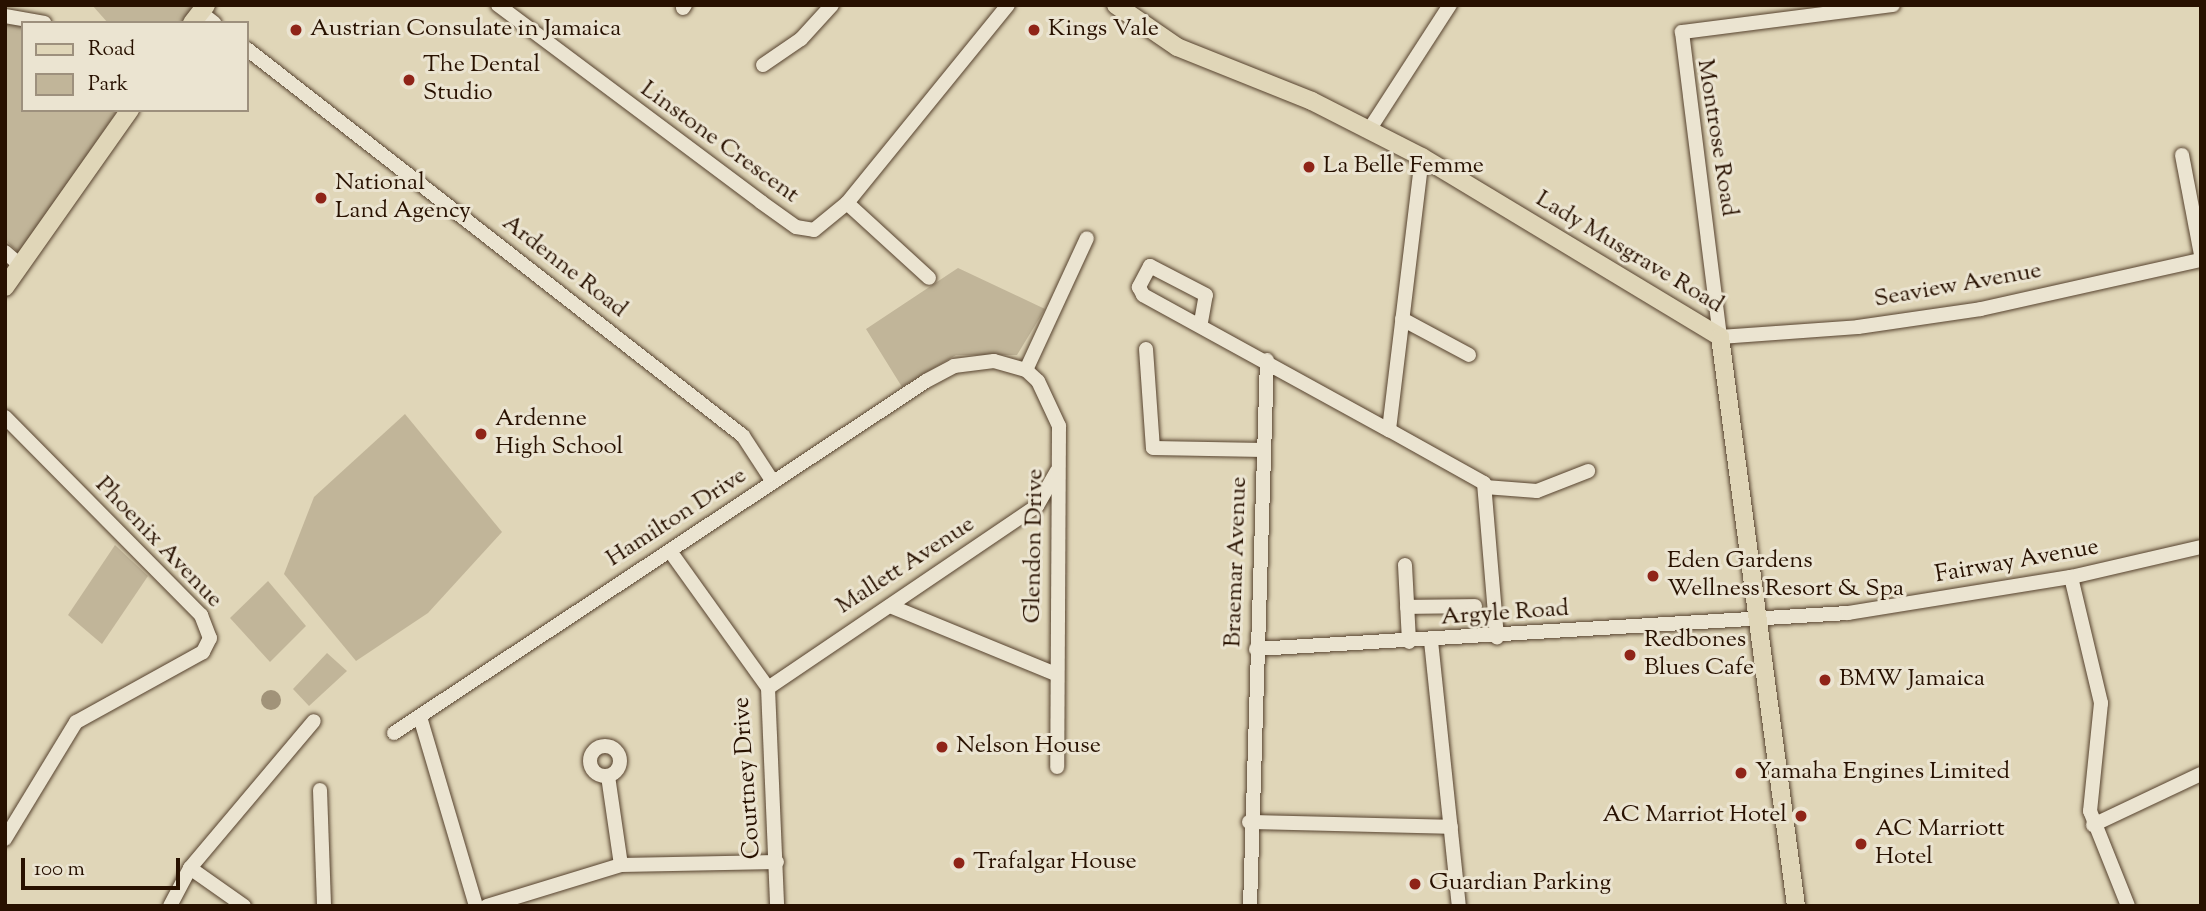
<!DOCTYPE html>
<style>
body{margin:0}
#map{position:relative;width:2206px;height:911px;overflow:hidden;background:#e0d6b8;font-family:"Sorts Mill Goudy",serif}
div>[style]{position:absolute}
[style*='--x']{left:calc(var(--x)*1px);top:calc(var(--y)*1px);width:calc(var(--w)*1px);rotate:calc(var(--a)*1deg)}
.green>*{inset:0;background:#c1b599}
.water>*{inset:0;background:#a19379}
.round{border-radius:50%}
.roads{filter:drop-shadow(0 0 2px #56422e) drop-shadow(0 0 2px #56422e)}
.minor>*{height:14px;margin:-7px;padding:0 7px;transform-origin:7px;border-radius:7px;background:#ebe4d1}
.minor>.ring{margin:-7px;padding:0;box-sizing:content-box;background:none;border:14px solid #ebe4d1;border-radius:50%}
.major>*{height:18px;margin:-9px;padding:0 9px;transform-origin:9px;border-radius:9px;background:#e0d6b8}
.dots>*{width:19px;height:19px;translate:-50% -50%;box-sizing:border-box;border:4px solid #ebe4d1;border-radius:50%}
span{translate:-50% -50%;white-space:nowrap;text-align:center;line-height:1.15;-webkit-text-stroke:6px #ebe4d1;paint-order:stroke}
.poi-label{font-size:24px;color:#281100}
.left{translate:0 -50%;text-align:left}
.right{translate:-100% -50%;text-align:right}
.street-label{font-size:24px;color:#281100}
.frame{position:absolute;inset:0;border:7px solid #281100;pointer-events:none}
.legend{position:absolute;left:21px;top:21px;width:228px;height:91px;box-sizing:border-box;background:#ebe4d1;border:2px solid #9d907d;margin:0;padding:9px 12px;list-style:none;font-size:21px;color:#281100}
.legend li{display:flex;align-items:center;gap:14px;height:35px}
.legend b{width:35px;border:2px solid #9d907d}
.scale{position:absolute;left:21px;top:858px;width:159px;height:32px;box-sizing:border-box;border:4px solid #281100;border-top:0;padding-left:9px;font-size:21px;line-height:24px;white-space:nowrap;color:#281100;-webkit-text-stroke:5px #ebe4d1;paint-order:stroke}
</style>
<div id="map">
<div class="green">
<i style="clip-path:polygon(92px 5px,200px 5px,186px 23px,108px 23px)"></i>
<i style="clip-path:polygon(5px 24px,23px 26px,23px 110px,118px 110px,19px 253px,5px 240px)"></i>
<i style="clip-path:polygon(958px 268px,1045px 309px,1017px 355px,956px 355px,902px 387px,866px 329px)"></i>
<i style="clip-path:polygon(405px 414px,502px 532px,428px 613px,356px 661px,284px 574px,314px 497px)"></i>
<i style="clip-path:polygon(115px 545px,148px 576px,102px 644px,68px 615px)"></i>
<i style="clip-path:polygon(268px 581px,306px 626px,270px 662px,230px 618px)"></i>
<i style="clip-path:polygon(327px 653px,347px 671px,309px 706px,293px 689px)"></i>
</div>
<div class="water">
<i class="round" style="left:261px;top:690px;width:20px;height:20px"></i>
</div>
<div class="roads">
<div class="minor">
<i style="--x:498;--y:5;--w:329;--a:36.8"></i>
<i style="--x:761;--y:202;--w:43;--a:35.5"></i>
<i style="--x:796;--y:227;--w:18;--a:9"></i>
<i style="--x:814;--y:230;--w:43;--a:-39.3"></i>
<i style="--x:847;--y:203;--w:255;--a:-50.9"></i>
<i style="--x:1893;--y:5;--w:213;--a:172.7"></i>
<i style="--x:1682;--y:32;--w:307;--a:82.9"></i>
<i style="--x:1720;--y:337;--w:138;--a:-4.1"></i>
<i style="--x:1858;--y:327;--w:124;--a:-8.3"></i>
<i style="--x:1981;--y:309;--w:225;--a:-12.6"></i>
<i style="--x:683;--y:8;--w:4;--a:-56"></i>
<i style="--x:200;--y:12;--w:18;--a:38"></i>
<i style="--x:5;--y:16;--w:40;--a:10"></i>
<i style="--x:247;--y:49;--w:629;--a:37.96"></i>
<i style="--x:743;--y:436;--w:55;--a:56.9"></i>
<i style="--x:763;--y:65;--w:46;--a:-34.4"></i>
<i style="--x:801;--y:39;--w:46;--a:-47.6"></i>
<i style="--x:1369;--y:130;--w:149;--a:-57.1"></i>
<i style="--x:2182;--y:155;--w:102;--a:79.2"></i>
<i style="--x:1422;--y:157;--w:275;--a:96.9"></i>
<i style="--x:1389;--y:430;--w:109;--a:29.2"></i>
<i style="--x:1484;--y:483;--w:155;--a:85.2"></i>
<i style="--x:847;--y:203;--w:111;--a:42.4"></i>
<i style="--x:5;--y:252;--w:20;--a:41"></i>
<i style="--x:1402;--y:319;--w:76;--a:28.2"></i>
<i style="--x:1201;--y:322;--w:27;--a:-80"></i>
<i style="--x:1206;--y:295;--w:63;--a:-152.6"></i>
<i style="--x:1150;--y:266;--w:24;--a:118"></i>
<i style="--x:1139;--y:287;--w:9;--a:63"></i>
<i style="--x:1143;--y:295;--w:281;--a:28.8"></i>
<i style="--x:1146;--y:349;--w:99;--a:86"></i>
<i style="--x:1153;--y:448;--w:111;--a:1"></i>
<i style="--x:1026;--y:370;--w:145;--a:-65.2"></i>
<i style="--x:5;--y:417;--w:279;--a:45.3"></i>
<i style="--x:201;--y:615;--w:25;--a:69"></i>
<i style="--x:210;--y:638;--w:16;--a:117"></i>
<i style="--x:203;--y:652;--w:145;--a:151.1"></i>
<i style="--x:76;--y:722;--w:137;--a:121.3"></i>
<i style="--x:1485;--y:487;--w:52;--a:4.4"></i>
<i style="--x:1537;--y:491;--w:55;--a:-21.4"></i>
<i style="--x:670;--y:551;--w:168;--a:54.4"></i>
<i style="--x:768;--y:688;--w:218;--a:87.6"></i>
<i style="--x:1405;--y:565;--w:77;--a:87"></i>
<i style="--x:2071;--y:577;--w:130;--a:76.6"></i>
<i style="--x:2101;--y:703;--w:109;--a:95.8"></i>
<i style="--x:2090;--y:811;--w:102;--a:68.2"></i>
<i style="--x:890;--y:606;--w:179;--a:22.3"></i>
<i style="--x:1407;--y:607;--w:68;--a:-0.8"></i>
<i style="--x:1431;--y:641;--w:266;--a:84"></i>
<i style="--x:1256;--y:649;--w:593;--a:-3.48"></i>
<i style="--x:1848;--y:613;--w:226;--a:-9.2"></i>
<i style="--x:2071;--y:577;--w:133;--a:-13"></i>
<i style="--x:768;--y:688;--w:325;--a:-34.1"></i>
<i style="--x:1037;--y:506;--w:40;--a:-60.3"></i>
<i style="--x:420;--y:717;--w:197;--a:73.5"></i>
<i style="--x:394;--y:733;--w:638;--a:-33.49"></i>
<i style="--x:926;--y:381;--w:32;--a:-28"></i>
<i style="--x:954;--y:366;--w:40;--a:-7.1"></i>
<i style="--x:994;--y:361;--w:33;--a:16"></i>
<i style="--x:1026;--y:370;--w:16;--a:43"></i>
<i style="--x:1038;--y:381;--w:50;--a:65"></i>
<i style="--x:1059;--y:426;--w:341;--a:90.3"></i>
<i class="ring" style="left:590px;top:746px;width:16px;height:16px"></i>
<i style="--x:608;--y:776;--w:90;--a:81.7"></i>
<i style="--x:320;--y:790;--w:116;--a:88"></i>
<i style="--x:1249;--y:822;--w:202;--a:1.4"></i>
<i style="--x:2093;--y:825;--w:119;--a:-25.3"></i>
<i style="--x:190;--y:868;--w:66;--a:35.1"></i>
<i style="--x:170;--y:906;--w:43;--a:-62.2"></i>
<i style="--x:190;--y:868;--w:192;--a:-49.9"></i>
<i style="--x:487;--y:906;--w:140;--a:-17"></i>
<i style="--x:621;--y:865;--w:156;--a:-1.1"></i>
<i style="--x:1250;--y:906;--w:546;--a:-88.22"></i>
</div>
<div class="major">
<i style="--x:1116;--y:5;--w:74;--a:34.5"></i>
<i style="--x:1177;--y:47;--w:145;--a:21.8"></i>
<i style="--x:1312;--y:101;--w:123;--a:27"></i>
<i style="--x:1422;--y:157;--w:348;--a:31.1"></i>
<i style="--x:1720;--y:337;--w:574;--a:82.39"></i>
<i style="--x:192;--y:23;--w:23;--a:-52"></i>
<i style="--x:5;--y:287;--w:217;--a:-54.8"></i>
</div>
</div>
<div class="dots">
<i style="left:296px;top:30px;background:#8f2418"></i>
<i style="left:1034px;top:30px;background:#8f2418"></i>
<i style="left:409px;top:80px;background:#8f2418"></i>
<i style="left:1309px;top:167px;background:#8f2418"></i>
<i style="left:321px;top:198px;background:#8f2418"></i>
<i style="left:481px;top:434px;background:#8f2418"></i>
<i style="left:1653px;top:576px;background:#8f2418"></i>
<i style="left:1630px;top:655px;background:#8f2418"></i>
<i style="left:1825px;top:680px;background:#8f2418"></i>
<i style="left:942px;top:747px;background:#8f2418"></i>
<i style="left:1741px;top:773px;background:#8f2418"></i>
<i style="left:1801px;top:816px;background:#8f2418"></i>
<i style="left:1861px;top:844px;background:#8f2418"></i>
<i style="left:959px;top:863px;background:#8f2418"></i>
<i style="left:1415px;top:884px;background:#8f2418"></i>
</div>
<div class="poi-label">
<span class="left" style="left:310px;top:30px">Austrian Consulate in Jamaica</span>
<span class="left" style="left:1048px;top:30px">Kings Vale</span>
<span class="left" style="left:423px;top:80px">The Dental<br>Studio</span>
<span class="left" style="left:1323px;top:167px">La Belle Femme</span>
<span class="left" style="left:335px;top:198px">National<br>Land Agency</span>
<span class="left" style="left:495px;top:434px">Ardenne<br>High School</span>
<span class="left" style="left:1667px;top:576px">Eden Gardens<br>Wellness Resort &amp; Spa</span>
<span class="left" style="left:1644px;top:655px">Redbones<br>Blues Cafe</span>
<span class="left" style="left:1839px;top:680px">BMW Jamaica</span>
<span class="left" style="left:956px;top:747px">Nelson House</span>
<span class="left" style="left:1755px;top:773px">Yamaha Engines Limited</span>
<span class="right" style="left:1787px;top:816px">AC Marriot Hotel</span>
<span class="left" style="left:1875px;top:844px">AC Marriott<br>Hotel</span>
<span class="left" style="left:973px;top:863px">Trafalgar House</span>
<span class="left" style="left:1429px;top:884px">Guardian Parking</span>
</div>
<div class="street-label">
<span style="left:1716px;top:138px;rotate:81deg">Montrose Road</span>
<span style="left:719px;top:143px;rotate:36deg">Linstone Crescent</span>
<span style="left:1629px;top:253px;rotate:31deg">Lady Musgrave Road</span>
<span style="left:564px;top:267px;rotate:38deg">Ardenne Road</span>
<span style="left:1958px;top:286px;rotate:-10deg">Seaview Avenue</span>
<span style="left:677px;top:518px;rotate:-33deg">Hamilton Drive</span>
<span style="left:158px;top:543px;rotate:46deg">Phoenix Avenue</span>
<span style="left:1035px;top:546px;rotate:-89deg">Glendon Drive</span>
<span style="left:1237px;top:562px;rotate:-88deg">Braemar Avenue</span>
<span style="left:2017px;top:562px;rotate:-10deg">Fairway Avenue</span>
<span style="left:906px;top:566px;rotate:-33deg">Mallett Avenue</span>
<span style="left:1505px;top:614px;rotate:-4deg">Argyle Road</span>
<span style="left:748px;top:778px;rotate:-94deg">Courtney Drive</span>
</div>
<div class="frame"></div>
<ul class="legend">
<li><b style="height:9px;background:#e0d6b8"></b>Road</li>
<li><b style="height:19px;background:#c1b599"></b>Park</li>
</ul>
<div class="scale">100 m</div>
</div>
